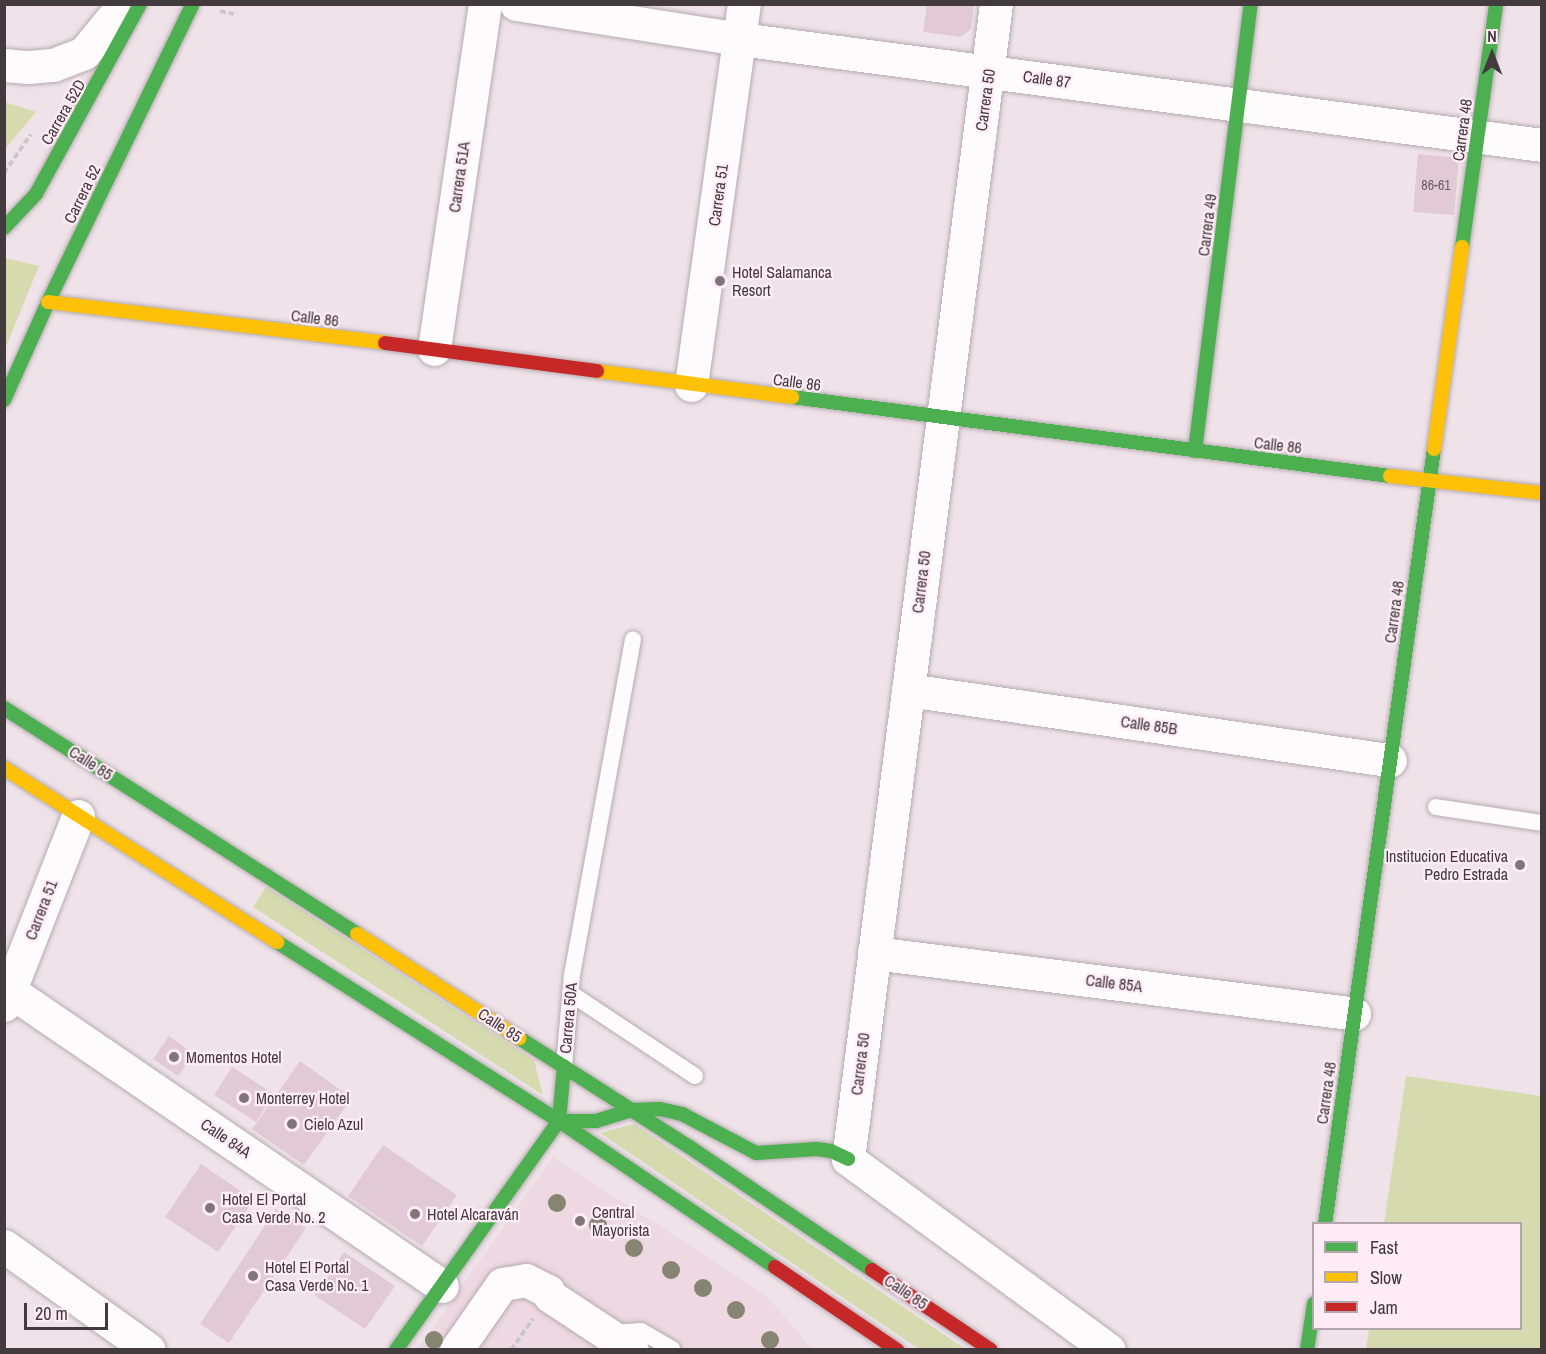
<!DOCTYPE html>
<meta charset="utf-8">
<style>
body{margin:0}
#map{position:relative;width:1546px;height:1354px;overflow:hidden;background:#efe3e9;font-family:"Archivo Narrow",sans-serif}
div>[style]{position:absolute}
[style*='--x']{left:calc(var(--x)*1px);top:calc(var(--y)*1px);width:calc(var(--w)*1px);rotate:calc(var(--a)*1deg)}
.built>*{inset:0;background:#eed8e2}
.green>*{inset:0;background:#d5dbae}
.building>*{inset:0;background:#e1cad6}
.path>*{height:4px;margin-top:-2px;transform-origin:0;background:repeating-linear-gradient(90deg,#cac7c9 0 6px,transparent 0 9px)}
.roads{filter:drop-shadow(0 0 2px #b5abb0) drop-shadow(0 0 2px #b5abb0)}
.lane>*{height:16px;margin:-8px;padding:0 8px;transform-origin:8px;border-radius:8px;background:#fdfbfc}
.street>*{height:33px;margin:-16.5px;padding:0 16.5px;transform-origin:16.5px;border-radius:16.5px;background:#fdfbfc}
.fast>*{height:14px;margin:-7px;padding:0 7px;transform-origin:7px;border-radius:7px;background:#4caf50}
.slow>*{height:14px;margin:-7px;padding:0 7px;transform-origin:7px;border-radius:7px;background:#ffc107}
.jam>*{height:14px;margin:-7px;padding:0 7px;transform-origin:7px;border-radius:7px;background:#c62828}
.trees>*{width:18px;height:18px;margin:-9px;border-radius:50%;background:#858572}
.dots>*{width:16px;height:16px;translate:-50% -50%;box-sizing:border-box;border:3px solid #ffecf5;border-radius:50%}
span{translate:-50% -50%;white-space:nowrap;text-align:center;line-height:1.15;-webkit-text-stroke:4.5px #ffecf5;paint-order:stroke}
.number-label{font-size:14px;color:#6a5e64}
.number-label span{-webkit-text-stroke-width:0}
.street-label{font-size:16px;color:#433a3e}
.poi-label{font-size:16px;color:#433a3e}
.left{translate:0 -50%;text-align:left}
.right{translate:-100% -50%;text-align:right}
.frame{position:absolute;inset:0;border:6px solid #433a3e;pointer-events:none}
.legend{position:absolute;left:1312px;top:1222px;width:210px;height:108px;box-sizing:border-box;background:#ffecf5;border:2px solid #b4a5ac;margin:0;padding:8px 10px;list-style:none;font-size:18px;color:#433a3e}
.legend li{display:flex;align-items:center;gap:12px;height:30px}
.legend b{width:30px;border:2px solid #b4a5ac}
.north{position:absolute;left:1462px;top:24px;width:60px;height:60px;-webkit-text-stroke:4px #ffecf5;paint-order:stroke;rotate:0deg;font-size:16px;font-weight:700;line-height:24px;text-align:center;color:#433a3e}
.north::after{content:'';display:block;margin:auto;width:21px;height:27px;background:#433a3e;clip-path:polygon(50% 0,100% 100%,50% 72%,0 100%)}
.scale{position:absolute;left:24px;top:1303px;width:84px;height:27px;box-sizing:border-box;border:3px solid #433a3e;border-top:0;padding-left:8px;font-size:18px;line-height:21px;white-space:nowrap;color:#433a3e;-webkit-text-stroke:4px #ffecf5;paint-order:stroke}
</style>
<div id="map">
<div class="built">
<i style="clip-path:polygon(553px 1157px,766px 1295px,812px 1349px,417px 1350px)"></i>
</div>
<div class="green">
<i style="clip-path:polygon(5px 102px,36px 112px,5px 149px,4px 102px)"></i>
<i style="clip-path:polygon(5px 258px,39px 266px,5px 349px,4px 258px)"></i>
<i style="clip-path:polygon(266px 887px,534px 1060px,543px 1095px,253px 907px)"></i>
<i style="clip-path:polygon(1406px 1076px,1541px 1096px,1541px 1349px,1366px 1349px,1369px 1329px,1520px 1328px,1520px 1224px,1384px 1223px)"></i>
<i style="clip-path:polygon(634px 1124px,965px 1349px,919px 1349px,600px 1133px)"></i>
</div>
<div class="building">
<i style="clip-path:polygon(927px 4px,974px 4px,971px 29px,961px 37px,923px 32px)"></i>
<i style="clip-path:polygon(1418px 154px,1459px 158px,1454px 215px,1413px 212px)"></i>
<i style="clip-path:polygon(169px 1036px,194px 1054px,178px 1076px,153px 1059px)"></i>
<i style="clip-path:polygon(300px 1061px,352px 1098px,304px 1165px,252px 1129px)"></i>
<i style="clip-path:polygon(232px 1067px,274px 1094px,256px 1122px,214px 1095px)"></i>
<i style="clip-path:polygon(383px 1145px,457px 1195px,422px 1246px,348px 1196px)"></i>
<i style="clip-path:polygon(201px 1164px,254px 1200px,218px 1252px,165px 1217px)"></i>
<i style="clip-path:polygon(276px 1209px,306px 1228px,229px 1343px,200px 1324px)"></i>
<i style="clip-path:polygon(344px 1252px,395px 1286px,365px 1329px,314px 1295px)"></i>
</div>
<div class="path">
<i style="--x:220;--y:11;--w:14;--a:12"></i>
<i style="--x:4;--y:173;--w:47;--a:-55.3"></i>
<i style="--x:511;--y:1350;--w:38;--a:-55"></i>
</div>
<div class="roads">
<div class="lane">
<i style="--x:1436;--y:807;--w:107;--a:8.6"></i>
<i style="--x:570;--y:993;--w:150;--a:33.6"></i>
<i style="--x:564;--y:1066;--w:91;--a:-85"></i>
<i style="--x:572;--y:975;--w:341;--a:-79.7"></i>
<i style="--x:612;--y:1333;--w:29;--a:-4"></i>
<i style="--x:641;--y:1331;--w:36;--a:30"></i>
</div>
<div class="street">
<i style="--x:516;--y:4;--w:227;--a:8.9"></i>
<i style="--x:740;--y:39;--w:809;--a:7.53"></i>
<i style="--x:996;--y:4;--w:1164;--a:97.3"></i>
<i style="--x:848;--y:1159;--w:323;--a:36.2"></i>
<i style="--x:4;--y:65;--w:24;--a:5"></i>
<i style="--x:28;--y:67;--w:25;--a:-5"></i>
<i style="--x:53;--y:65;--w:33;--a:-21"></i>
<i style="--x:84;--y:53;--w:63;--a:-50.8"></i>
<i style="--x:434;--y:349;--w:349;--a:-81.6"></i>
<i style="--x:691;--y:385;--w:385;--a:-82.1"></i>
<i style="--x:908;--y:690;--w:487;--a:8.3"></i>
<i style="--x:874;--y:953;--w:484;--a:7.2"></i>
<i style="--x:10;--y:991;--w:523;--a:34.33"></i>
<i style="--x:4;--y:1005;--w:203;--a:-68.6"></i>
<i style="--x:4;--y:1246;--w:178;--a:35.6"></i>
<i style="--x:456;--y:1350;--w:80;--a:-55.1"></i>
<i style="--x:502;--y:1284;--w:24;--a:-9"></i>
<i style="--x:526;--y:1280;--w:25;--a:27"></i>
<i style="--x:548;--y:1291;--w:5;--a:68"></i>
<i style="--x:550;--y:1296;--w:98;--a:33.4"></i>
</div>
<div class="fast">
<i style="--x:4;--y:228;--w:47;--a:-46.7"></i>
<i style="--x:36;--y:194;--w:217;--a:-61.3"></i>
<i style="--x:1462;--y:247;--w:245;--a:-82"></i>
<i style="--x:792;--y:397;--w:603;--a:7.53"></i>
<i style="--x:4;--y:400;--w:107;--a:-65.8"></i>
<i style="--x:48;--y:302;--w:331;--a:-64.1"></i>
<i style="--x:1195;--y:451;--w:450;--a:-82.9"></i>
<i style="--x:4;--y:708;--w:419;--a:32.6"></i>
<i style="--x:277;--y:942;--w:334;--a:32.4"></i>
<i style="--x:559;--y:1121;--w:261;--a:34.1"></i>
<i style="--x:519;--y:1038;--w:201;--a:32.6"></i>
<i style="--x:688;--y:1146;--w:222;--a:34"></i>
<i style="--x:559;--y:1121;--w:37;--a:0"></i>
<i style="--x:596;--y:1121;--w:38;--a:-17"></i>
<i style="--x:632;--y:1110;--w:28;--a:-2"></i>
<i style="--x:660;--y:1109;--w:23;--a:13"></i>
<i style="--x:682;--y:1114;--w:84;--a:27.8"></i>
<i style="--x:756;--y:1153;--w:61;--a:-3.8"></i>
<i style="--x:817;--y:1149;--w:14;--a:8"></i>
<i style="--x:831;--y:1151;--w:19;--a:25"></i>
<i style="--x:1325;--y:1224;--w:783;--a:-81.99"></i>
<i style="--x:396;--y:1350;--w:281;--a:-54.6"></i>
<i style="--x:559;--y:1121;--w:55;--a:-84.8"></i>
<i style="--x:1307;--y:1350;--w:47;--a:-81.3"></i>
</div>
<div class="slow">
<i style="--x:48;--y:302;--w:339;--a:6.9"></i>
<i style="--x:597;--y:371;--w:197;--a:7.6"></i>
<i style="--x:1434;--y:449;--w:204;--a:-82.1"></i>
<i style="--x:1390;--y:476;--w:153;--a:6.4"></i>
<i style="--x:4;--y:768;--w:324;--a:32.5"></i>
<i style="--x:357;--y:934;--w:193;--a:32.7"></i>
</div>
<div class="jam">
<i style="--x:385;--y:343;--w:214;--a:7.5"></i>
<i style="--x:775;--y:1267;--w:148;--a:34.2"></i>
<i style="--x:872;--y:1270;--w:143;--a:33.9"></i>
</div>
</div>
<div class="trees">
<i style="left:557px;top:1203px"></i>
<i style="left:598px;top:1225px"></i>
<i style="left:634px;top:1248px"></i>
<i style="left:671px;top:1270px"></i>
<i style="left:703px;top:1288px"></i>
<i style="left:736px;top:1310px"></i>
<i style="left:434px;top:1340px"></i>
<i style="left:770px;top:1340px"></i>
</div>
<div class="dots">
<i style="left:720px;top:281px;background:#7f757a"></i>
<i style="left:1520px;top:865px;background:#7f757a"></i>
<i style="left:174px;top:1057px;background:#7f757a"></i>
<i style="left:244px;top:1098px;background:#7f757a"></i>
<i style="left:292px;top:1124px;background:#7f757a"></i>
<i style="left:210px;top:1208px;background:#7f757a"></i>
<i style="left:415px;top:1214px;background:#7f757a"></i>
<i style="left:580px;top:1221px;background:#7f757a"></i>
<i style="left:253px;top:1276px;background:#7f757a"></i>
</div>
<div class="number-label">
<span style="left:1436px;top:185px">86-61</span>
</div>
<div class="street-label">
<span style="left:1047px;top:79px;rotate:8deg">Calle 87</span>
<span style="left:985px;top:100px;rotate:-82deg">Carrera 50</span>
<span style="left:63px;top:112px;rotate:-60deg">Carrera 52D</span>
<span style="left:1462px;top:130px;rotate:-82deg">Carrera 48</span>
<span style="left:459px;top:177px;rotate:-82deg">Carrera 51A</span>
<span style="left:82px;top:194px;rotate:-64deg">Carrera 52</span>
<span style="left:718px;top:195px;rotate:-82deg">Carrera 51</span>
<span style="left:1207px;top:225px;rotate:-83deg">Carrera 49</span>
<span style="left:315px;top:318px;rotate:7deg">Calle 86</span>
<span style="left:797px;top:382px;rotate:7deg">Calle 86</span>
<span style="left:1278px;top:445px;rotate:7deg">Calle 86</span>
<span style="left:921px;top:582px;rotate:-83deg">Carrera 50</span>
<span style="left:1394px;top:612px;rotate:-82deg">Carrera 48</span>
<span style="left:1149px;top:725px;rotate:8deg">Calle 85B</span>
<span style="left:91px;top:763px;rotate:33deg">Calle 85</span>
<span style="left:41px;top:910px;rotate:-69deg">Carrera 51</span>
<span style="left:1114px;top:983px;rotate:7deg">Calle 85A</span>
<span style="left:568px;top:1018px;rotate:-85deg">Carrera 50A</span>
<span style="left:500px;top:1025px;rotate:33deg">Calle 85</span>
<span style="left:860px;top:1064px;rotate:-83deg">Carrera 50</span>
<span style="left:1326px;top:1093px;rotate:-82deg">Carrera 48</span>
<span style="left:226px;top:1138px;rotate:34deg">Calle 84A</span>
<span style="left:906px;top:1292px;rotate:34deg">Calle 85</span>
</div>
<div class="poi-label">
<span class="left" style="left:732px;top:281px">Hotel Salamanca<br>Resort</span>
<span class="right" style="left:1508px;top:865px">Institucion Educativa<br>Pedro Estrada</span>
<span class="left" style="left:186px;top:1057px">Momentos Hotel</span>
<span class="left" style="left:256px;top:1098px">Monterrey Hotel</span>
<span class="left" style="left:304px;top:1124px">Cielo Azul</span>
<span class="left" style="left:222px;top:1208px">Hotel El Portal<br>Casa Verde No. 2</span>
<span class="left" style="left:592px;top:1221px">Central<br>Mayorista</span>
<span class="left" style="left:427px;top:1214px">Hotel Alcaraván</span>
<span class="left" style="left:265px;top:1276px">Hotel El Portal<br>Casa Verde No. 1</span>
</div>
<div class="frame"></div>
<ul class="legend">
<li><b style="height:8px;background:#4caf50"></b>Fast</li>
<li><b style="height:8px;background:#ffc107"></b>Slow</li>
<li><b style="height:8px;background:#c62828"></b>Jam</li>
</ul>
<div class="north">N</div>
<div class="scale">20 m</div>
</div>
